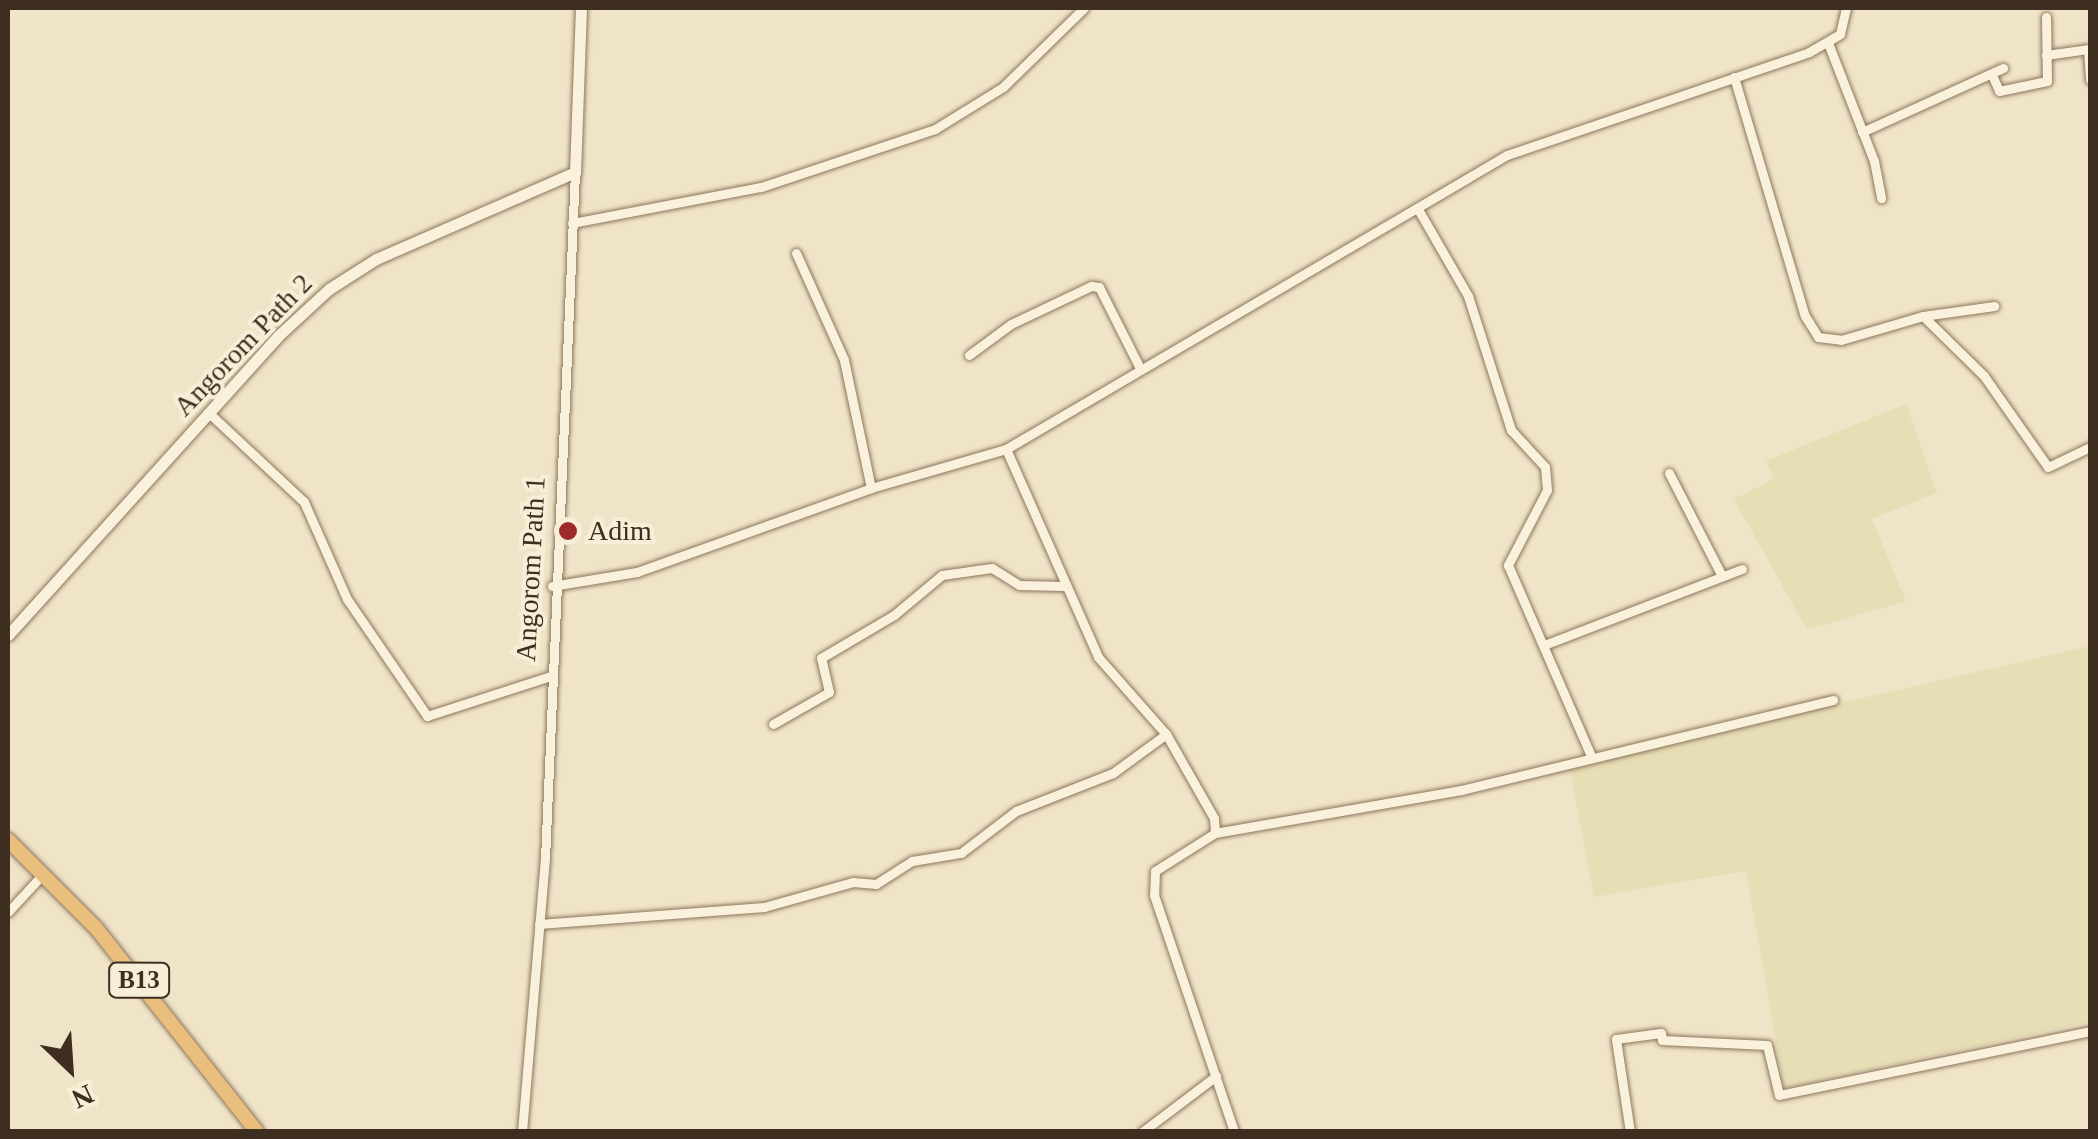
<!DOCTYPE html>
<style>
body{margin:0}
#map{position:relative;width:2098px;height:1139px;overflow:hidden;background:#f0e4c8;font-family:"Times New Roman",serif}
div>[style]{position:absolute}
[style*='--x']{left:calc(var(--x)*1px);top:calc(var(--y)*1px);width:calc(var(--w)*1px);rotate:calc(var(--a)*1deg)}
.farmland>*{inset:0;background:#e6deb5}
.roads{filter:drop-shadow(0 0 2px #8d765c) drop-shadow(0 0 2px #8d765c)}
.minor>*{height:9px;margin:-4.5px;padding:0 4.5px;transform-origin:4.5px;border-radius:4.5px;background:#faf1dc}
.tertiary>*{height:11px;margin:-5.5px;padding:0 5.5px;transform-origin:5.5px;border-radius:5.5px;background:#faf1dc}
.trunk>*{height:14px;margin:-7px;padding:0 7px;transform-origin:7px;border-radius:7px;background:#eabe7c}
.dots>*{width:28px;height:28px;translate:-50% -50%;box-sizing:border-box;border:5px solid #f7eed8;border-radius:50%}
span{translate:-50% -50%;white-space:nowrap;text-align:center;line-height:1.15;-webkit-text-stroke:8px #f7eed8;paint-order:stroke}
.shield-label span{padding:2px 8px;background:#f7eed8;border:2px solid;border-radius:8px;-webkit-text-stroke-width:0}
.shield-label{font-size:25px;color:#3d2e20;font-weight:700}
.street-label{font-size:28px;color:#3d2e20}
.poi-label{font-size:28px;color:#3d2e20}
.left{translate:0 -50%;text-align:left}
.frame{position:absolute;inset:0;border:10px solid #3d2e20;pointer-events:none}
.north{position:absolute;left:20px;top:1019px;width:100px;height:100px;-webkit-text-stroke:8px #f7eed8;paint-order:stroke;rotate:155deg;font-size:28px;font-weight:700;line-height:40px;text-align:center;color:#3d2e20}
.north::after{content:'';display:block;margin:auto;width:35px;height:45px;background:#3d2e20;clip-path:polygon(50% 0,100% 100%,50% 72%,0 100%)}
</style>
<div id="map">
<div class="farmland">
<i style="clip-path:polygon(1906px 404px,1937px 493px,1872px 519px,1906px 601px,1807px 630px,1734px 499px,1774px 479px,1766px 461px)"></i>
<i style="clip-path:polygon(2090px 646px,2090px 1022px,1784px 1088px,1746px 871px,1594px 897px,1569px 765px)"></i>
</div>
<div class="roads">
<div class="minor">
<i style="--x:1828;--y:43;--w:127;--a:68.7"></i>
<i style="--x:1874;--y:161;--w:38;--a:79"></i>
<i style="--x:2046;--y:55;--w:42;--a:-8.1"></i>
<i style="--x:2088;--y:49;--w:31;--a:86"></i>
<i style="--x:1992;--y:75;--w:17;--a:66"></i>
<i style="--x:1999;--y:91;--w:49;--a:-11.8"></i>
<i style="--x:2047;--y:81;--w:64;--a:-90.9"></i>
<i style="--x:1734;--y:77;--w:249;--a:73.5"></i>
<i style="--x:1805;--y:316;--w:25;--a:58"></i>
<i style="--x:1818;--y:337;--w:23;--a:7"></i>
<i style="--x:1841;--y:340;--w:85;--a:-16.3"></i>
<i style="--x:1923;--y:316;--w:86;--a:44.5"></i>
<i style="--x:1984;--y:376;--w:111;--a:54.9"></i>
<i style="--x:2048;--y:467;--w:47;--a:-25.5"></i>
<i style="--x:1862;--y:132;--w:155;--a:-24.4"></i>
<i style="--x:1419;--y:211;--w:98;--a:60"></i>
<i style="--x:1468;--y:296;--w:141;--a:72.2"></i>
<i style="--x:1511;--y:430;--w:50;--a:47.4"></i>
<i style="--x:1545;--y:467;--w:23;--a:85"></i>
<i style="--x:1547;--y:490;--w:85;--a:117.5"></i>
<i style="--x:1508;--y:565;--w:206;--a:66.5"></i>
<i style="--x:572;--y:223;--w:192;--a:-10.8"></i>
<i style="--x:761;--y:187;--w:183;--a:-18.4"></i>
<i style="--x:935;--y:129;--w:80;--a:-31.7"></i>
<i style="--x:1003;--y:87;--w:113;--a:-44.3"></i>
<i style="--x:796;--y:253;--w:117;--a:65.8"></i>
<i style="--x:844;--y:360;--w:131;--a:78.1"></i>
<i style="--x:1923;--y:316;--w:72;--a:-8"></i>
<i style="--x:969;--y:355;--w:52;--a:-36.4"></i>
<i style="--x:1011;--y:324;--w:89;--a:-25.4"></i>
<i style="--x:1091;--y:286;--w:8;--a:7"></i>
<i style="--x:1099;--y:287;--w:91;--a:63.2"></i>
<i style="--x:210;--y:414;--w:129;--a:43.1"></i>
<i style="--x:304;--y:502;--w:106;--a:66.1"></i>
<i style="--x:347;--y:599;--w:142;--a:55.6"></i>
<i style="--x:427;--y:716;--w:130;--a:-17.9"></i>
<i style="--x:1006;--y:449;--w:581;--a:-30.41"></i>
<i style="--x:1507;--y:155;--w:319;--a:-18.8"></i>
<i style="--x:1809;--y:52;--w:36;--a:-30"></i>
<i style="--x:1840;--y:34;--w:27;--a:-77"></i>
<i style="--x:1669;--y:473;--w:116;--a:62.8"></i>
<i style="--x:552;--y:586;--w:86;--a:-9.4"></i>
<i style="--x:637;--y:572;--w:249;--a:-19.7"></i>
<i style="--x:871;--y:488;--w:141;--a:-16.1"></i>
<i style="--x:1006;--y:449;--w:227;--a:66.1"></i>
<i style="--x:1098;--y:657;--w:103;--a:48.6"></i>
<i style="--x:1166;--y:734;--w:97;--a:60.3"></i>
<i style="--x:1214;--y:818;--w:15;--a:86"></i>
<i style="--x:1215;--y:833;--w:71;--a:147.7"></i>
<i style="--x:1155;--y:871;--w:24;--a:92"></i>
<i style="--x:1154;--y:895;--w:250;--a:71.3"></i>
<i style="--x:1544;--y:645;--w:212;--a:-21"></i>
<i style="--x:773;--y:724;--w:64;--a:-29.7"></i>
<i style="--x:829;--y:692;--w:35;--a:-103"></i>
<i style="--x:821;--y:658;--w:85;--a:-30.5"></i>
<i style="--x:894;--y:615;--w:62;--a:-39.8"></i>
<i style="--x:942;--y:575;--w:50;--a:-8"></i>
<i style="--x:992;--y:568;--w:32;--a:32"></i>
<i style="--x:1019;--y:585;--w:45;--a:1.3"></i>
<i style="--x:1215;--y:833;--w:250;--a:-9.9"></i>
<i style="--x:1461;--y:790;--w:383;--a:-13.6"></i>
<i style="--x:8;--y:912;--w:52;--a:-47.4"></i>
<i style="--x:539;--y:924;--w:226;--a:-4.3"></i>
<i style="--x:764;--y:907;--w:92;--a:-15.7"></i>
<i style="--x:853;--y:882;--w:23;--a:5"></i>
<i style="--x:876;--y:884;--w:43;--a:-32.6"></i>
<i style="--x:912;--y:861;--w:50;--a:-9.3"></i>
<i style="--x:961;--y:853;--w:69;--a:-37.4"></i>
<i style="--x:1016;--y:811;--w:104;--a:-21.4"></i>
<i style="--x:1113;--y:773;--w:66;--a:-36.3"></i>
<i style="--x:522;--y:1132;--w:274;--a:-85.2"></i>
<i style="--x:545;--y:859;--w:688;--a:-87.5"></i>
<i style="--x:1142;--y:1132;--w:93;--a:-37.1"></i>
<i style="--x:1630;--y:1132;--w:94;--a:-98.6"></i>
<i style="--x:1616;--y:1039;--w:45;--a:-7.6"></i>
<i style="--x:1661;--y:1033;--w:7;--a:82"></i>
<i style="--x:1662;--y:1040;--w:105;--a:2.7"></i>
<i style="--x:1767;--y:1045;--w:51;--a:76.5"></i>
<i style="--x:1779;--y:1095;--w:318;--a:-11.6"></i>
</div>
<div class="tertiary">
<i style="--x:8;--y:635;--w:403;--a:-47.9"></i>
<i style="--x:278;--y:336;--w:69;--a:-42.7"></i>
<i style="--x:329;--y:289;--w:56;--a:-32.6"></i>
<i style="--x:376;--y:259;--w:217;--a:-23.6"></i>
<i style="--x:575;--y:172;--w:164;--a:-87.9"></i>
</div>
<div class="trunk">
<i style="--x:8;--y:840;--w:124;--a:45"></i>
<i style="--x:96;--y:928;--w:260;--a:51.7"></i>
</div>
</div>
<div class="dots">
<i style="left:568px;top:531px;background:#9e2a2b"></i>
</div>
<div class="shield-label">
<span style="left:139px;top:980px">B13</span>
</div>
<div class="street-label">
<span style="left:243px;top:345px;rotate:-46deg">Angorom Path 2</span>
<span style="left:531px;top:569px;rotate:-87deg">Angorom Path 1</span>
</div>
<div class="poi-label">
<span class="left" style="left:588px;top:531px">Adim</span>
</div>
<div class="frame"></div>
<div class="north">N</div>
</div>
